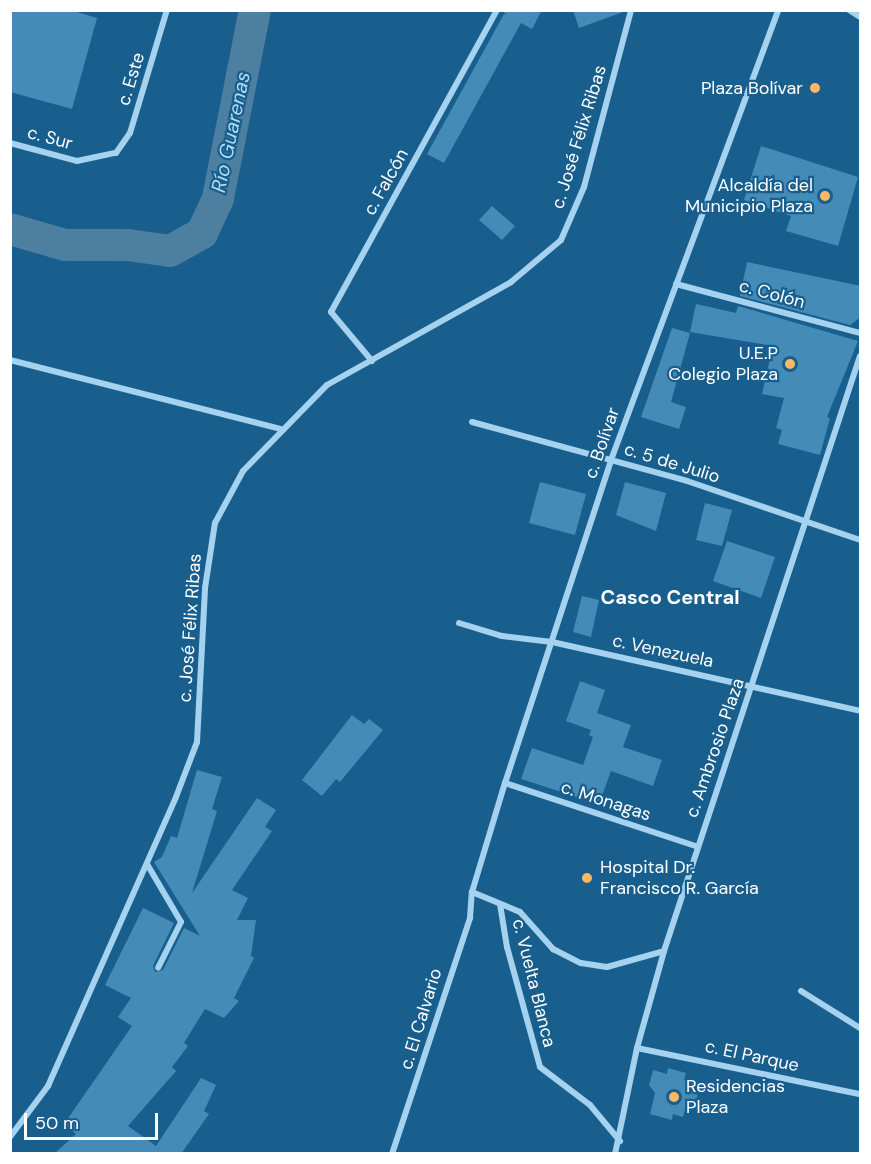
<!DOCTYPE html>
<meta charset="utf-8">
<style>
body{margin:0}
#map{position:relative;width:871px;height:1164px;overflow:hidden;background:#195f8e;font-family:"DM Sans",sans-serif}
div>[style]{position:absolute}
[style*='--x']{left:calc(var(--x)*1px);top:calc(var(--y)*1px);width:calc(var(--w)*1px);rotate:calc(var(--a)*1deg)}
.river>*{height:32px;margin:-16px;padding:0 16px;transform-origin:16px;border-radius:16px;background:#4d7fa0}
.building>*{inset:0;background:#458bb8}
.street>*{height:6px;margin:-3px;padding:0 3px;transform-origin:3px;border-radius:3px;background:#a5d2ef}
.dots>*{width:16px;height:16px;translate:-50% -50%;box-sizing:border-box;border:3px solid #195f8e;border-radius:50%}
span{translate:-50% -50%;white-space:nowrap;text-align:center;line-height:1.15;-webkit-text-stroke:4.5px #195f8e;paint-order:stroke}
.street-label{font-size:18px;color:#fff}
.poi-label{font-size:18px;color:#fff}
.right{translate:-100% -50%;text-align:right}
.left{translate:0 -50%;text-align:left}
.water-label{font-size:20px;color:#b1dcf6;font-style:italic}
.neighbourhood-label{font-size:20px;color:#fff;font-weight:700}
.frame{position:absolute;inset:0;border:12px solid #fff;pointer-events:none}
.scale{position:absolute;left:24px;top:1113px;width:134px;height:27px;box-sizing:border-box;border:3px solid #fff;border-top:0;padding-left:8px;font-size:18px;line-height:21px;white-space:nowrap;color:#fff;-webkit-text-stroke:4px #195f8e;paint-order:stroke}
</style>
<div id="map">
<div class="river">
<i style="--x:10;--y:229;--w:57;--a:16.2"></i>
<i style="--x:65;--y:245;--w:63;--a:0"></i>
<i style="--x:128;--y:245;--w:42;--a:8.1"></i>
<i style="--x:170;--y:251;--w:37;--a:-29"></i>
<i style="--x:202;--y:233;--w:38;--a:-65"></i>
<i style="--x:218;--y:198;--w:192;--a:-78.9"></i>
</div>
<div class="building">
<i style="clip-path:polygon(10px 10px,70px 10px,97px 18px,72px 109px,10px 92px)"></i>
<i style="clip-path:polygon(502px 10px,542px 10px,532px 29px,521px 23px,444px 163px,427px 154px,504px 14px,507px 16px)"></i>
<i style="clip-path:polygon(573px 10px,623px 10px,623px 12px,579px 28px)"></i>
<i style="clip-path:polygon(761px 146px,858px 177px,838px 246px,786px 231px,791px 216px,744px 200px)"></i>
<i style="clip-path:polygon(492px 206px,515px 226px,502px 240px,479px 220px)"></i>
<i style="clip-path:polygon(747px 262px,861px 286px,861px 317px,850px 325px,740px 296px)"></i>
<i style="clip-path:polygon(696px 304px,736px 313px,738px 306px,858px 341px,827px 417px,830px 418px,820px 455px,778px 444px,782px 430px,776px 428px,784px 398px,762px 394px,773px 346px,690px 332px)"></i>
<i style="clip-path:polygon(672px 328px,690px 333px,671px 402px,686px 407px,679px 429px,641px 417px)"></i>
<i style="clip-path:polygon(540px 482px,586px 494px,575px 535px,529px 523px)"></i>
<i style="clip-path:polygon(625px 482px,666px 493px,656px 531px,616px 515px)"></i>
<i style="clip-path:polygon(705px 503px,732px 510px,722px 546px,696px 540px)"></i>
<i style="clip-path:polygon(727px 541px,775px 557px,761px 598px,713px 581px)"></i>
<i style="clip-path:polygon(582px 596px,599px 600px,591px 637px,573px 632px)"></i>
<i style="clip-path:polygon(580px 681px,605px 690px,597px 713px,631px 725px,623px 747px,662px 760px,653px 786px,611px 771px,599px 804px,521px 779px,532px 748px,583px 765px,593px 737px,589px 735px,591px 730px,566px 721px)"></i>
<i style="clip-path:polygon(352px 715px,364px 724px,369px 719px,383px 730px,340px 782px,336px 779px,322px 796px,302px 780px)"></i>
<i style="clip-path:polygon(197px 770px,222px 777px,212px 809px,217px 811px,192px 893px,257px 798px,276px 810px,265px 827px,272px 831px,232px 890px,248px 898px,237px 920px,256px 920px,251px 956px,254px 958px,234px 998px,239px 1001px,224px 1018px,205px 1009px,184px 1043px,188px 1046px,172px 1067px,176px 1071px,128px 1126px,156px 1146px,201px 1078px,216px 1085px,204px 1111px,209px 1114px,181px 1154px,54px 1154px,76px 1134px,64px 1124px,132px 1026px,118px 1017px,131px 998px,105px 985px,143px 908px,174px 923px,153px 966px,155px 972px,163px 970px,184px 928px,200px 936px,154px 862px,162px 857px,171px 836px,177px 838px)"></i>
<i style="clip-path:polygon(668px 1068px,686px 1073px,684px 1080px,700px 1084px,697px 1097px,693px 1102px,687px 1101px,683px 1117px,673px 1114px,672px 1120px,650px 1114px,655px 1093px,649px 1085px,653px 1070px,667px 1074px)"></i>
</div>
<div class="street">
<i style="--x:849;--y:10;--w:13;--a:32"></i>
<i style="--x:10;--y:143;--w:69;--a:15"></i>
<i style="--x:77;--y:161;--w:40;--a:-12"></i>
<i style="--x:116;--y:153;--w:24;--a:-55"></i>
<i style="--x:130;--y:133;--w:128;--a:-73.3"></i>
<i style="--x:676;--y:284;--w:190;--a:14.9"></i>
<i style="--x:10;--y:360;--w:279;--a:14.3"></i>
<i style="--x:372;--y:361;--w:64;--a:-129.9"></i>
<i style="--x:331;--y:312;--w:345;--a:-61.2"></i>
<i style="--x:472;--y:422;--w:223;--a:15.3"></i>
<i style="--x:687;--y:481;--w:183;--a:18.8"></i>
<i style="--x:459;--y:623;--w:45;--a:16.8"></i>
<i style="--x:502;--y:636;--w:50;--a:6.8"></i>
<i style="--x:552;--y:642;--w:316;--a:12.6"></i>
<i style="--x:505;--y:783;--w:203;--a:18.3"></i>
<i style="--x:147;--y:864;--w:67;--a:59.6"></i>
<i style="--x:181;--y:922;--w:51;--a:116.6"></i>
<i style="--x:472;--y:892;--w:52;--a:22.6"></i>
<i style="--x:520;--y:912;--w:50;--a:48.3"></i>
<i style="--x:553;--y:949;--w:31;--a:27"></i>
<i style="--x:581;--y:963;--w:26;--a:9"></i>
<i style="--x:607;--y:967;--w:59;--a:-15.7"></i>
<i style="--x:500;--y:904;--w:44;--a:80.8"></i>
<i style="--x:507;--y:947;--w:124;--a:74.6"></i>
<i style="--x:540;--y:1067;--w:63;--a:37.2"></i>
<i style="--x:590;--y:1105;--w:47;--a:50.2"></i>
<i style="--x:801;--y:991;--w:70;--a:32.1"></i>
<i style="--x:637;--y:1048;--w:228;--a:11.7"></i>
<i style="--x:10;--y:1137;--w:64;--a:-53.3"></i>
<i style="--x:48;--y:1086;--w:316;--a:-66.1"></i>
<i style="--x:176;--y:797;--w:59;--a:-69.1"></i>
<i style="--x:197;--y:742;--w:154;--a:-87"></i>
<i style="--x:205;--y:588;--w:66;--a:-81.3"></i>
<i style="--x:215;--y:523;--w:59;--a:-61.7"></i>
<i style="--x:243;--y:471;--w:120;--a:-45.7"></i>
<i style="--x:327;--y:385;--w:211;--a:-29.2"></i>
<i style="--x:511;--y:282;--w:65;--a:-40"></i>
<i style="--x:561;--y:240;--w:58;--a:-66.5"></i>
<i style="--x:584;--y:187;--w:183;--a:-75.1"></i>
<i style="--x:392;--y:1154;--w:249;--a:-71.7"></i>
<i style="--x:470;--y:918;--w:26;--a:-86"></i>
<i style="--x:472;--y:892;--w:114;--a:-73.2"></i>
<i style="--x:505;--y:783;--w:340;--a:-71.8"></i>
<i style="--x:611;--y:460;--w:480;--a:-69.6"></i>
<i style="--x:615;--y:1154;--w:108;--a:-78.3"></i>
<i style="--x:637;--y:1048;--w:101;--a:-74.4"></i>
<i style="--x:664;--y:951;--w:626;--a:-71.77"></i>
</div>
<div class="dots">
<i style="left:815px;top:88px;background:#ffb862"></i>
<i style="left:825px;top:196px;background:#ffb862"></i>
<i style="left:790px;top:364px;background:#ffb862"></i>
<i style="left:587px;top:878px;background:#ffb862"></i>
<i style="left:674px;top:1097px;background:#ffb862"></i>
</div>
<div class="street-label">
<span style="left:131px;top:79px;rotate:-73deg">c. Este</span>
<span style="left:579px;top:137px;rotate:-73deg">c. José Félix Ribas</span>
<span style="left:50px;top:138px;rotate:15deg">c. Sur</span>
<span style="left:386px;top:182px;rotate:-61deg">c. Falcón</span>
<span style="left:772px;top:294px;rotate:15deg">c. Colón</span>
<span style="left:602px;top:443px;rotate:-71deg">c. Bolívar</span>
<span style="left:672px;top:463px;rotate:17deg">c. 5 de Julio</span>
<span style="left:190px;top:628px;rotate:-86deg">c. José Félix Ribas</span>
<span style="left:663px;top:651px;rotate:12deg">c. Venezuela</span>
<span style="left:715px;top:748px;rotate:-71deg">c. Ambrosio Plaza</span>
<span style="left:606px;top:801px;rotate:18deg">c. Monagas</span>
<span style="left:534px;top:983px;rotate:76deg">c. Vuelta Blanca</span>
<span style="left:421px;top:1019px;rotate:-73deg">c. El Calvario</span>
<span style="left:752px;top:1056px;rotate:12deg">c. El Parque</span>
</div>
<div class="poi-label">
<span class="right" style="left:803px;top:88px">Plaza Bolívar</span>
<span class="right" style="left:813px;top:196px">Alcaldía del<br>Municipio Plaza</span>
<span class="right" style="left:778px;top:364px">U.E.P<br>Colegio Plaza</span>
<span class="left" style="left:600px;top:878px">Hospital Dr.<br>Francisco R. García</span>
<span class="left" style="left:686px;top:1097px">Residencias<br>Plaza</span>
</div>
<div class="water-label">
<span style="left:231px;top:132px;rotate:-78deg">Río Guarenas</span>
</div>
<div class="neighbourhood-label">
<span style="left:670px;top:597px">Casco Central</span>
</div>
<div class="frame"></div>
<div class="scale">50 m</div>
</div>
